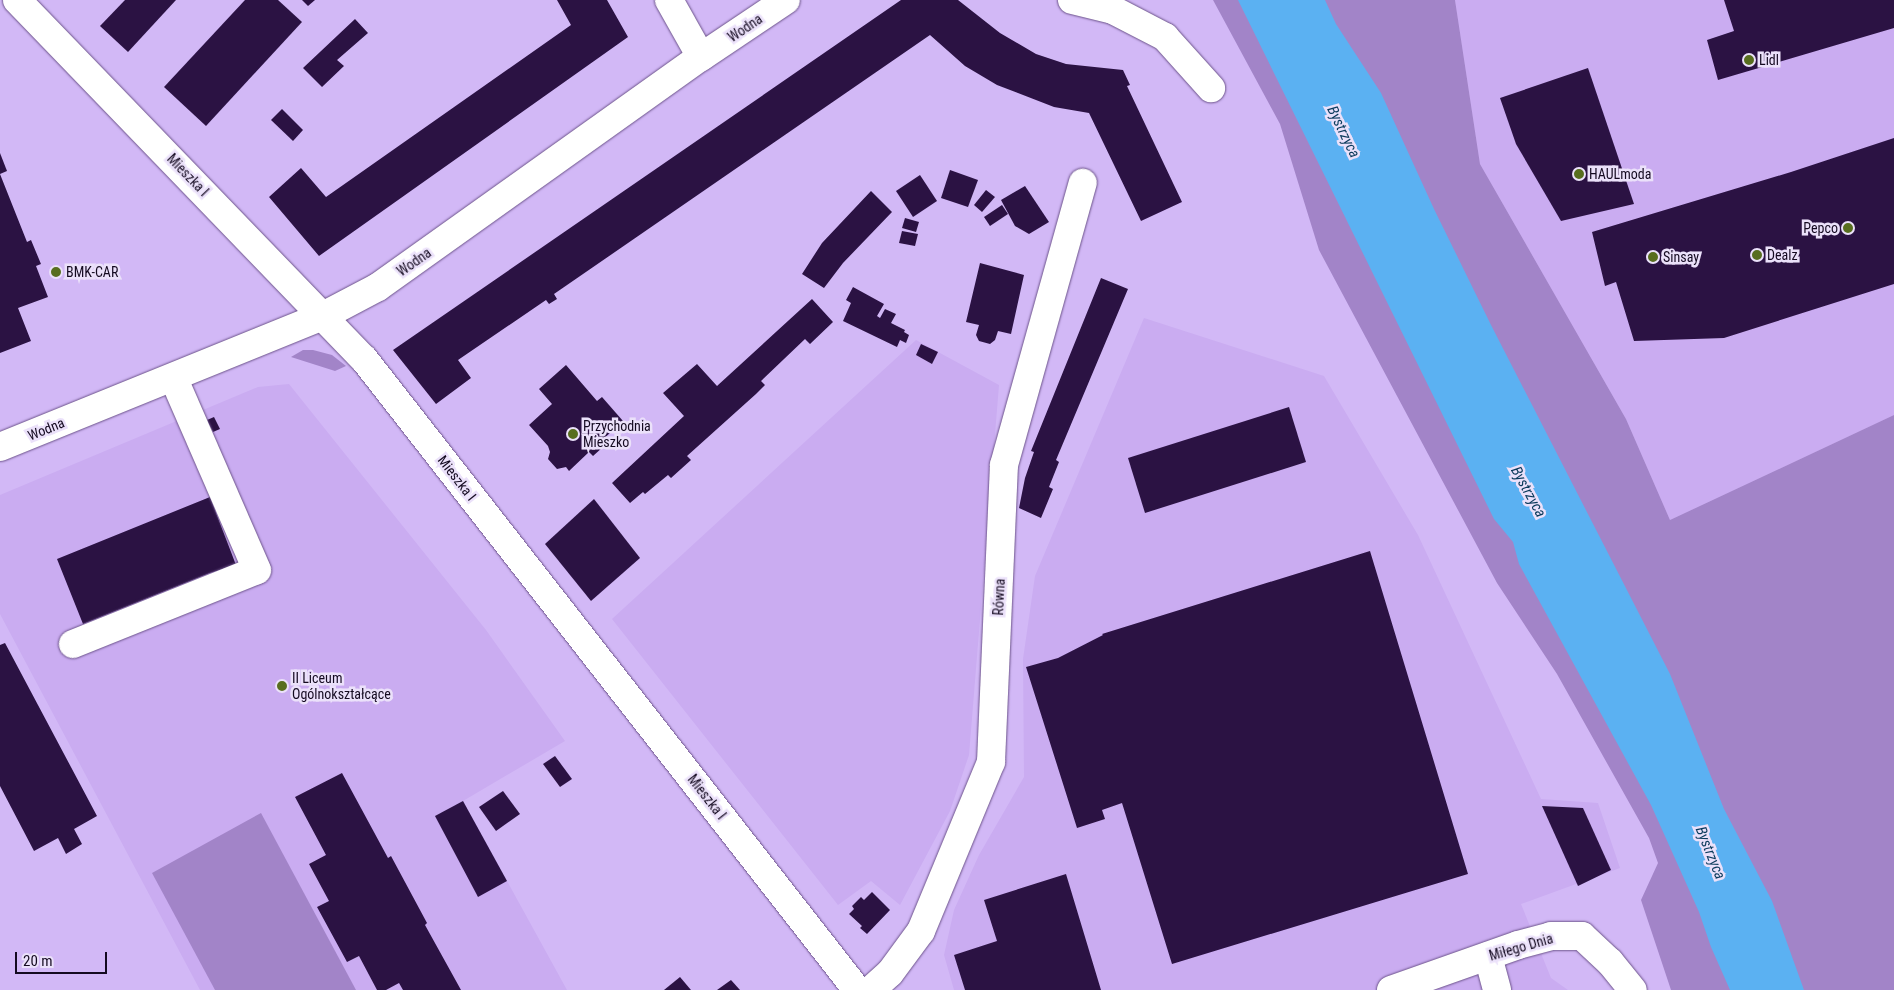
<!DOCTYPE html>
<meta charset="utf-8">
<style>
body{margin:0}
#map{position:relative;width:1894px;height:990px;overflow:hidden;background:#d2b8f6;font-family:"Roboto Condensed",sans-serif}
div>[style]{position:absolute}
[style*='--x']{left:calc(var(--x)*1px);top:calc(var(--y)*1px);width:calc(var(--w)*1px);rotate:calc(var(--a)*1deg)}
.built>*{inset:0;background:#caacf1}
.green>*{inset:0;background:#a284c8}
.water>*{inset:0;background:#5bb1f2}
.building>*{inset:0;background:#2b1243}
.roads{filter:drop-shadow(0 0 1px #6c538a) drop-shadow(0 0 1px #6c538a)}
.minor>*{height:28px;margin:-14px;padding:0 14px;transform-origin:14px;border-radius:14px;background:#fff}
.dots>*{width:14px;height:14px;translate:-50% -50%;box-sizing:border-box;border:2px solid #ebe1fa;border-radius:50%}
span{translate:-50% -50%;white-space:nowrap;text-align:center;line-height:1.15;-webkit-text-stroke:5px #ebe1fa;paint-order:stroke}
.street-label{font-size:14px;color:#140a20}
.poi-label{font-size:14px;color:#140a20}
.left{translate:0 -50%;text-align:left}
.right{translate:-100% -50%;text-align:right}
.water-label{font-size:15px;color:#0a3a5b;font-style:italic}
.scale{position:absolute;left:15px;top:952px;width:92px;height:22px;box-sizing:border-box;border:2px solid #140a20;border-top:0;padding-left:6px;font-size:15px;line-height:18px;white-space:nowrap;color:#140a20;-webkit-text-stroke:4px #ebe1fa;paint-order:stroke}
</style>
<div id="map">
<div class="built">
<i style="clip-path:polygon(1455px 0,1894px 0,1894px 415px,1670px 520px,1626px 419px,1480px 164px)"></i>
<i style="clip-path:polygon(1144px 318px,1324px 376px,1418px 535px,1541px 799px,1598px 803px,1620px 868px,1521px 904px,1551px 978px,1568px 990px,954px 990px,944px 955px,954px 910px,979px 855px,1024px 777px,1023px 659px,1035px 576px)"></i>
<i style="clip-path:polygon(916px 340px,999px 385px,969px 755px,950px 811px,900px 905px,871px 881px,838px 905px,612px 619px)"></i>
<i style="clip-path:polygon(289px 384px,486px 630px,565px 741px,463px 801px,567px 990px,200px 990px,0 614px,0 495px,258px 387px)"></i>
</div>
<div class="green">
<i style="clip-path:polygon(1213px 0,1455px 0,1480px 164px,1626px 419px,1670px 520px,1894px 415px,1894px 990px,1671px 990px,1641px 900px,1658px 863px,1649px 838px,1557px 674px,1497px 583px,1319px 250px,1280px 124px)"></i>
<i style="clip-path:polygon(303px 350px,313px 350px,332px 355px,346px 366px,335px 371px,291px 357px)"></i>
<i style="clip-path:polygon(261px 813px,356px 990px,215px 990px,152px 873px)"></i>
</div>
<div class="water">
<i style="clip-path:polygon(1238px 0,1325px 0,1336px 24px,1381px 93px,1434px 209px,1491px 325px,1670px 674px,1724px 809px,1772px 901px,1804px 990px,1730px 990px,1711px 947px,1699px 912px,1651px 805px,1519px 564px,1513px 542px,1494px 519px)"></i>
</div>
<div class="building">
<i style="clip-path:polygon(125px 0,176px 0,128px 52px,100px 26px)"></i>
<i style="clip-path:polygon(245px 0,278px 0,302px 22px,206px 126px,164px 87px)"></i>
<i style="clip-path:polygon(302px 0,315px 0,308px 6px)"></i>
<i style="clip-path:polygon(557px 0,607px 0,628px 37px,319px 256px,269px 197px,301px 168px,326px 197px,571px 25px)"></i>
<i style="clip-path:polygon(901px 0,958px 0,1000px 33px,1036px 54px,1066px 64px,1123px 70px,1130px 85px,1127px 86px,1182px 202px,1141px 221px,1089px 113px,1054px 107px,997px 85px,965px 66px,930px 35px,554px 294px,557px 299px,549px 304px,546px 300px,458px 360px,471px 378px,436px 404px,393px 350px)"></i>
<i style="clip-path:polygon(1724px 0,1894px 0,1894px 28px,1718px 80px,1707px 40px,1734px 31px)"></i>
<i style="clip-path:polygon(355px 19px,368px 33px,337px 60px,344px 66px,322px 87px,303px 68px)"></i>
<i style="clip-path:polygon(1588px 68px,1634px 204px,1561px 221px,1516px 144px,1500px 98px)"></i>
<i style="clip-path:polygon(282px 109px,303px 130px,293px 141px,271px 120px)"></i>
<i style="clip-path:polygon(1894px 138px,1894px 284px,1724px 338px,1634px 341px,1616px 282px,1605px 286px,1592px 232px,1791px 172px)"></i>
<i style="clip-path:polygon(0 153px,7px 171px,0 174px)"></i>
<i style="clip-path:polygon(950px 170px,978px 180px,968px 207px,941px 198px)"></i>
<i style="clip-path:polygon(0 174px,27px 242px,31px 240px,41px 264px,36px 266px,48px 297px,18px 308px,31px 341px,0 353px)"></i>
<i style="clip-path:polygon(920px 175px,937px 201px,913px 217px,896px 191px)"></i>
<i style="clip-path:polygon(1025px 186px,1049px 222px,1029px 234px,1015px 226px,1001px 200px)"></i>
<i style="clip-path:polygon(986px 190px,995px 197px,982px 212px,974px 205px)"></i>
<i style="clip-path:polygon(871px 191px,892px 212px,843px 263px,824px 288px,802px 274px,822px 243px)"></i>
<i style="clip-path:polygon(1002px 205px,1008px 214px,990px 226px,984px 217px)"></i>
<i style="clip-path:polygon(905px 218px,919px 222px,916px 232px,902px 228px)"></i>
<i style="clip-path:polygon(902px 231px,918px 234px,915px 246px,899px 243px)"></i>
<i style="clip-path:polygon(980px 263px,1024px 275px,1011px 334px,998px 331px,995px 340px,990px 344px,979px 341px,976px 335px,979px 325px,966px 322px)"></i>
<i style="clip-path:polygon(1101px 278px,1128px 289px,1056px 460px,1059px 462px,1049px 487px,1053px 489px,1041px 518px,1019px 508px,1025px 478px,1034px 452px,1031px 451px)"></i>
<i style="clip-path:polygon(853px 287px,884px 304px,877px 316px,880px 318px,885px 309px,896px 314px,891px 323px,905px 330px,904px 332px,909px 335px,906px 343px,900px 340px,897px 347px,843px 321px,851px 303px,846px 300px)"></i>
<i style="clip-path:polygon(812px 299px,833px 322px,810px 344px,805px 339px,761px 381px,765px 385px,756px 394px,687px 456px,691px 460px,671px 478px,668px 475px,645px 494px,643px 492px,630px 503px,612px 483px,684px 416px,663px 393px,697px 364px,717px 386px)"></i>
<i style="clip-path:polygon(921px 344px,938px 352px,932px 364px,916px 355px)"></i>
<i style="clip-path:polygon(566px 365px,597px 401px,602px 397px,623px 421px,599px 443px,603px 447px,593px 456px,589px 452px,569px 471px,566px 467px,557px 469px,548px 459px,550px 452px,548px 446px,529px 425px,552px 404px,539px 389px)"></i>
<i style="clip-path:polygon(1289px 407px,1306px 462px,1145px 513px,1128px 458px)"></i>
<i style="clip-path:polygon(214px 417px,220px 429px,213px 432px,207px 420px)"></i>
<i style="clip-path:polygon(210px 497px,236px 565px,210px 573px,83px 624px,57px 559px)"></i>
<i style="clip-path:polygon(594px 499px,640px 558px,591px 601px,545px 544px)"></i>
<i style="clip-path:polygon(1370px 551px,1468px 874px,1172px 964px,1122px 803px,1102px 810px,1105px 819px,1077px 828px,1026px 667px,1058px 658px,1103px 635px,1102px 634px)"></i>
<i style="clip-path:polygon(5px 643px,97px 816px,74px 829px,82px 844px,66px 854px,58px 838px,34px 851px,0 786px,0 645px)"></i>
<i style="clip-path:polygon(555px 756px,572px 779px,560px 787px,543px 764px)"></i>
<i style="clip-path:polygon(342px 773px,388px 858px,391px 856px,427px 923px,425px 925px,461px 990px,403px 990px,399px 983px,386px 990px,377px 990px,359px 956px,347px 962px,317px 907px,329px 901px,309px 864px,326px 855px,295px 797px)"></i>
<i style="clip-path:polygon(503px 791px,520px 814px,496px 831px,479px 807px)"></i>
<i style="clip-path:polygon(463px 801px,507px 881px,478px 897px,435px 816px)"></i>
<i style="clip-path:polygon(1542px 806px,1583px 808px,1611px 870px,1578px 886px)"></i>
<i style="clip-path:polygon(1066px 874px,1101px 990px,965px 990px,954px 955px,997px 941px,984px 900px)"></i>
<i style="clip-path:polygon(872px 892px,890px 910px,867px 934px,860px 928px,862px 926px,849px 914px,854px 909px,852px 906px,861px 897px,864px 900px)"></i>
<i style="clip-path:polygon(680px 977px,691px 990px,664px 990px)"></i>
<i style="clip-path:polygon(731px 980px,740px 990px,717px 990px)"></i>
</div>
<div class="roads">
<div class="minor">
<i style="--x:17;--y:0;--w:499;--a:46"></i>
<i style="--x:364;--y:359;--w:801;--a:52"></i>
<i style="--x:669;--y:0;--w:65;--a:60.7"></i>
<i style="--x:1072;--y:0;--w:42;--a:13.7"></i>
<i style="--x:1113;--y:10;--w:59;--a:27.4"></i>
<i style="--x:1165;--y:37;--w:69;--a:48"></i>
<i style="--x:0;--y:447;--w:349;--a:-22.1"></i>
<i style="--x:323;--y:316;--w:62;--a:-27.8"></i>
<i style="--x:378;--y:287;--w:397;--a:-35.5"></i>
<i style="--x:701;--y:57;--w:102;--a:-33.8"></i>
<i style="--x:73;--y:644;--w:198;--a:-21.9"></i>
<i style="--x:257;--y:570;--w:210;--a:-113.5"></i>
<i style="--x:1488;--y:956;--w:35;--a:75"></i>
<i style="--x:871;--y:990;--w:25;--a:-42"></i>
<i style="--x:890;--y:973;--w:52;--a:-53.6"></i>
<i style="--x:921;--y:931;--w:183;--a:-67.5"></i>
<i style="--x:991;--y:762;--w:297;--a:-87.5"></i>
<i style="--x:1004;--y:465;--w:293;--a:-74.4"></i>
<i style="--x:1391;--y:990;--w:135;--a:-19.5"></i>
<i style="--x:1518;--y:945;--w:34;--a:-15"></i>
<i style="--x:1551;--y:936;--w:31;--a:0"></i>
<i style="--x:1582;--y:936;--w:38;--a:43"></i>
<i style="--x:1610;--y:962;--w:36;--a:51"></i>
</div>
</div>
<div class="dots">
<i style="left:1749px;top:60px;background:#586e1f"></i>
<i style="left:1579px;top:174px;background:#586e1f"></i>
<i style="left:1848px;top:228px;background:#586e1f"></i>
<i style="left:1757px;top:255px;background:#586e1f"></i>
<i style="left:1653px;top:257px;background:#586e1f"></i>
<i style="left:56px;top:272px;background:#586e1f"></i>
<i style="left:573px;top:434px;background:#586e1f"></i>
<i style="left:282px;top:686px;background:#586e1f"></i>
</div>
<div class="street-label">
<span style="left:745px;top:28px;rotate:-34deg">Wodna</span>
<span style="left:188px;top:175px;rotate:46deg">Mieszka I</span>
<span style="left:414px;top:262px;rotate:-35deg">Wodna</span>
<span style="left:46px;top:429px;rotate:-22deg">Wodna</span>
<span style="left:457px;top:478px;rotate:52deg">Mieszka I</span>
<span style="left:999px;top:597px;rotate:-87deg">Równa</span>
<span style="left:707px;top:797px;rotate:52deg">Mieszka I</span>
<span style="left:1521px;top:947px;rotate:-16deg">Miłego Dnia</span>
</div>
<div class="poi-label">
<span class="left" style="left:1759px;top:60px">Lidl</span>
<span class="left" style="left:1589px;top:174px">HAULmoda</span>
<span class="right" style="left:1838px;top:228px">Pepco</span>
<span class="left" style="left:1767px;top:255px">Dealz</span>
<span class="left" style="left:1663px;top:257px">Sinsay</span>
<span class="left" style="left:66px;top:272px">BMK-CAR</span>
<span class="left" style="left:583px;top:434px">Przychodnia<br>Mieszko</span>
<span class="left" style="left:292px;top:686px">II Liceum<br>Ogólnokształcące</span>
</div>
<div class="water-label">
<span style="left:1343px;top:132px;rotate:64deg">Bystrzyca</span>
<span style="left:1528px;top:492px;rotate:61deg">Bystrzyca</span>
<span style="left:1710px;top:853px;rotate:68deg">Bystrzyca</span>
</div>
<div class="scale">20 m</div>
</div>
